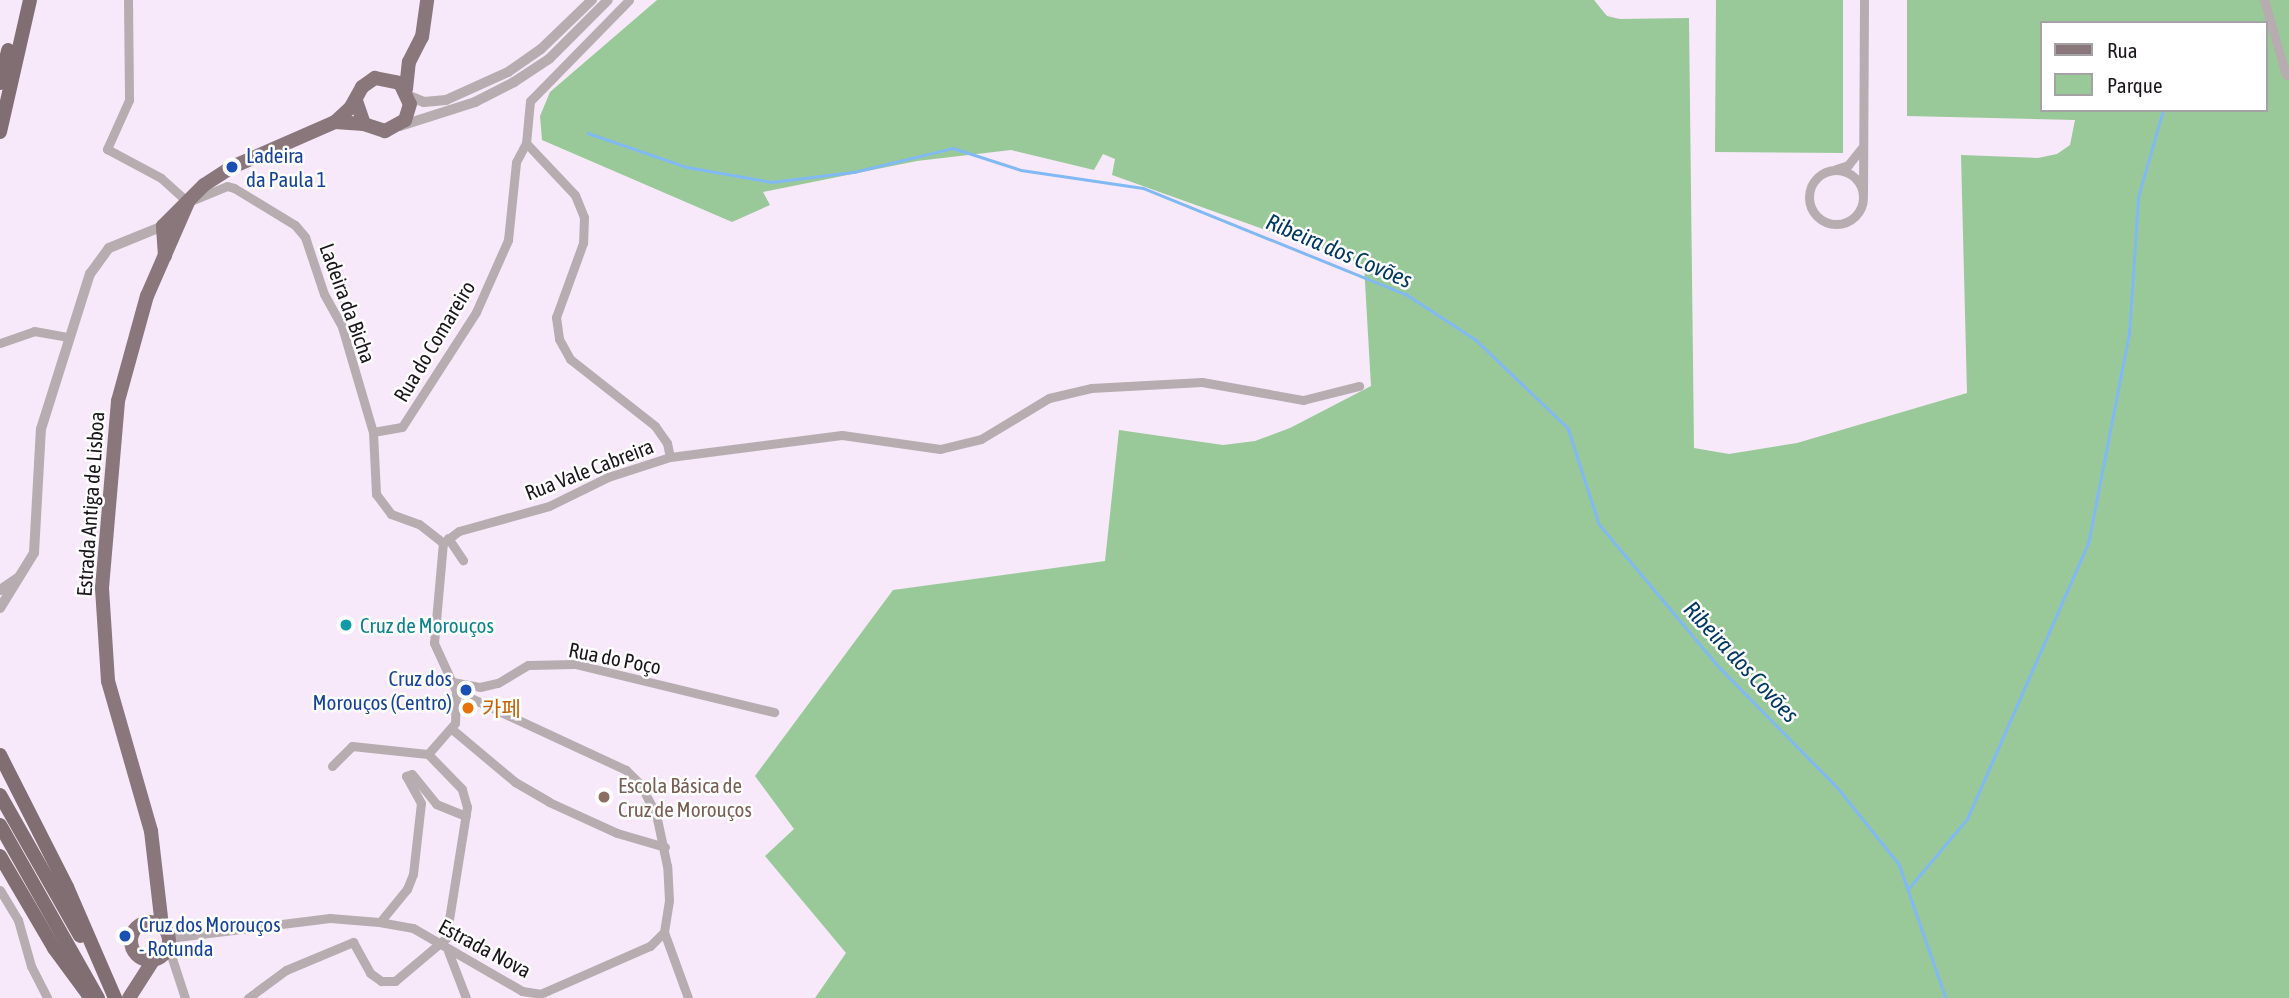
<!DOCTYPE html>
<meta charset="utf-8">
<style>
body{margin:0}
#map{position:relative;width:2289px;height:998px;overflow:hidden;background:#f7e9fa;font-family:"Asap Condensed","Noto Sans KR",sans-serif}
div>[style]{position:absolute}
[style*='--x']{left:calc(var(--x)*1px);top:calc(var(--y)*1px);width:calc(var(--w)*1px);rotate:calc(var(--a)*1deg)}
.green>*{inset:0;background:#99c999}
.stream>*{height:2.5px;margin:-1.25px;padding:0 1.25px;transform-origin:1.25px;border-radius:1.25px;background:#81b9f4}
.minor>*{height:9px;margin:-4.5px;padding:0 4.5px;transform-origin:4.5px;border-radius:4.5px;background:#b7adb0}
.minor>.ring{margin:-4.5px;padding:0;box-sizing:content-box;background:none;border:9px solid #b7adb0;border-radius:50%}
.tertiary>*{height:10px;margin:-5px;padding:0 5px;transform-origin:5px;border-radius:5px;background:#b7adb0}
.primary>*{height:14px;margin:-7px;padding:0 7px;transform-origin:7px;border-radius:7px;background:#89777b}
.primary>.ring{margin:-7px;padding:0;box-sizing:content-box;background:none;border:14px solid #89777b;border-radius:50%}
.trunk>*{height:14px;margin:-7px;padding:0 7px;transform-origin:7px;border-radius:7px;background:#806e72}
.dots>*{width:19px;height:19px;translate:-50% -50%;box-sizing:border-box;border:4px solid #fff;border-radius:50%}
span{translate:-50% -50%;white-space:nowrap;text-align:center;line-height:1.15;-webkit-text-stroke:5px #fff;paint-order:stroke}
.transit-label{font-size:21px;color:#164399}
.left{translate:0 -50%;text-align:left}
.right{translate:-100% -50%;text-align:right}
.street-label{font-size:21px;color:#1c171d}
.culture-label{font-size:21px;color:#0d838f}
.food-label{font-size:21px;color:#c56008}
.education-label{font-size:21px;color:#785e54}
.water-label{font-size:23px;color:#023866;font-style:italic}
.legend{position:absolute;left:2040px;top:21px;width:228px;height:91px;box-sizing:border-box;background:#fff;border:2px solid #a4a2a5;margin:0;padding:9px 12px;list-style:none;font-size:21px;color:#1c171d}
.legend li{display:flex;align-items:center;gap:14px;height:35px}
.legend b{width:35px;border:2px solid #a4a2a5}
</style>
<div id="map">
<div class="green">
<i style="clip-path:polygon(evenodd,657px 0,1594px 0,1607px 16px,1620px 19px,1689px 18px,1694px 448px,1729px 454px,1797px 443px,1967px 393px,1961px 155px,2038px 158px,2057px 154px,2070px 145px,2075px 120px,1907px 116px,1907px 0,2289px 0,2289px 998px,815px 998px,846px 953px,765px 856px,794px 829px,755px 776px,893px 590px,1105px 561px,1119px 430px,1223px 445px,1255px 441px,1290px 428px,1371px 386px,1364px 265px,1112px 175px,1115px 159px,1103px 154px,1094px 170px,1011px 150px,917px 161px,763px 192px,770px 205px,732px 222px,542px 140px,540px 116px,550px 92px,657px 0,2042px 23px,2266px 23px,2266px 110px,2042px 110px,2042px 23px)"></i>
<i style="clip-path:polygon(1716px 0,1843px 0,1843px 153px,1715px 152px)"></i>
</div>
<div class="stream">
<i style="--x:588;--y:133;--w:105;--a:19"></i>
<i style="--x:687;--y:167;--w:86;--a:10"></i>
<i style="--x:772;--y:182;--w:83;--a:-7"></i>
<i style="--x:854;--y:172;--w:102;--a:-13.6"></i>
<i style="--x:953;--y:148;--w:71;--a:17.9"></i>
<i style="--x:1021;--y:170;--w:123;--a:8.4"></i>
<i style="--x:1143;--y:188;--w:284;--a:22"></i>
<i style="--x:1406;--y:294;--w:84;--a:33.3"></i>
<i style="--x:1476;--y:340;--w:127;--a:43.7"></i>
<i style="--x:1568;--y:428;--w:101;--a:72.1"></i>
<i style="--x:1599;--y:524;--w:188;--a:50"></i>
<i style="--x:1720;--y:668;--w:167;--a:45.5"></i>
<i style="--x:1837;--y:787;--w:99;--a:51.2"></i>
<i style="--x:1899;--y:864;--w:142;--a:70.7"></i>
<i style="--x:1908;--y:889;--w:92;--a:-49.9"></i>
<i style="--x:1967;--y:819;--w:300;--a:-66.3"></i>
<i style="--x:2088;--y:544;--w:214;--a:-79"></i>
<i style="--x:2129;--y:334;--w:137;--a:-86.2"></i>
<i style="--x:2138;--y:197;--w:91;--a:-74"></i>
</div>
<div class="minor">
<i style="--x:128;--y:0;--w:100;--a:89.4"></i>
<i style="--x:129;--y:100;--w:54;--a:114.2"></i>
<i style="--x:107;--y:149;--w:61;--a:28.2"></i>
<i style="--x:161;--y:178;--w:36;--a:42"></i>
<i style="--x:188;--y:202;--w:42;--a:-22.3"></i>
<i style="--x:227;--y:186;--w:7;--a:16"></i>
<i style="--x:234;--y:188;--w:71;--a:31.2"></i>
<i style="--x:295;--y:225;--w:16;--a:50"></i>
<i style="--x:305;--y:237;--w:60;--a:71.6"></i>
<i style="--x:324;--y:294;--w:38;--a:61"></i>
<i style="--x:342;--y:327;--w:109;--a:73.6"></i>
<i style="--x:373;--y:432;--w:62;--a:87.2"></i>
<i style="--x:376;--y:494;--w:25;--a:53"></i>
<i style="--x:391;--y:514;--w:30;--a:20"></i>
<i style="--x:419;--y:524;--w:31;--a:38"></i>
<i style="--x:629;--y:0;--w:141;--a:134.4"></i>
<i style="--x:530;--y:101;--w:42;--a:95.4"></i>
<i style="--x:526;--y:143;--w:71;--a:46.7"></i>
<i style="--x:575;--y:195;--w:24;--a:68"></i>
<i style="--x:584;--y:217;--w:26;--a:92"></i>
<i style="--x:583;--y:243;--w:79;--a:110"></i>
<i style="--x:556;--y:317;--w:22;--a:82"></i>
<i style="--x:559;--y:339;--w:23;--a:61"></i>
<i style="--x:570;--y:359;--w:108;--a:38.2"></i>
<i style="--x:655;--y:426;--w:21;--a:55"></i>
<i style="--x:667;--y:443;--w:14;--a:78"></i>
<i style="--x:2264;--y:0;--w:78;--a:73.7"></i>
<i style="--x:1836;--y:169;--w:13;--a:-18"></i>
<i style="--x:1848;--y:165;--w:22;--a:-51"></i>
<i class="ring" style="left:1809px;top:170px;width:45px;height:45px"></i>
<i style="--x:1863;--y:193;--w:193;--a:-89.7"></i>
<i style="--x:0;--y:343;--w:36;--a:-19"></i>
<i style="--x:34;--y:331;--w:35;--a:10"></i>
<i style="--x:373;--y:432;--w:29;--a:-10"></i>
<i style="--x:402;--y:427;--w:137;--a:-57.2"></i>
<i style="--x:476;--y:312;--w:79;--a:-66"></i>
<i style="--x:508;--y:240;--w:78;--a:-84.1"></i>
<i style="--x:516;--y:162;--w:21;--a:-62"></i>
<i style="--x:448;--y:538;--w:27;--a:56"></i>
<i style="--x:443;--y:543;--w:20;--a:-37"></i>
<i style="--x:459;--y:531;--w:93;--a:-15.5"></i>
<i style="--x:549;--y:506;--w:66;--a:-26.2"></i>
<i style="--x:608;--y:477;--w:65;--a:-17.9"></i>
<i style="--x:670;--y:457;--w:173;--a:-7.3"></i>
<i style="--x:842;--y:435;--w:99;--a:8.1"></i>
<i style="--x:940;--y:449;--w:42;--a:-13.7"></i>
<i style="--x:981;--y:439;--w:79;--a:-31.1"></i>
<i style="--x:1049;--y:398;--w:43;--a:-13.4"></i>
<i style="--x:1091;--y:388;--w:111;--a:-3.1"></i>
<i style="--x:1202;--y:382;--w:103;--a:10.1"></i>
<i style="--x:1303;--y:400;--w:58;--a:-14"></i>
<i style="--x:452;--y:682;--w:28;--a:10"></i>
<i style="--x:480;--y:687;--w:18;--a:-13"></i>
<i style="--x:498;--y:683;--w:35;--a:-31"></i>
<i style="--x:528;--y:665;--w:47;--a:-1.2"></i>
<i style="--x:575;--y:664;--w:205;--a:13.6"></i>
<i style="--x:453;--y:730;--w:81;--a:40"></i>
<i style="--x:515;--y:782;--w:39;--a:30"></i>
<i style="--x:549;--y:802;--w:75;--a:24.5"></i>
<i style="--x:617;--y:833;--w:50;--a:16.3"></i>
<i style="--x:428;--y:754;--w:41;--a:-48.9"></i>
<i style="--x:455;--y:723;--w:32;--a:-88"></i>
<i style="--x:456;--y:691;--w:53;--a:-114.6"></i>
<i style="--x:434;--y:643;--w:100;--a:-84.9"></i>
<i style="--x:332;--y:766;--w:28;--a:-45"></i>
<i style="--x:352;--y:746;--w:76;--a:6"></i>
<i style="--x:0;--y:890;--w:35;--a:59"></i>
<i style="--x:18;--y:920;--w:48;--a:74.2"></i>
<i style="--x:31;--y:966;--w:36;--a:63"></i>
<i style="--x:380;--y:922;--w:43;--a:-50.7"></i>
<i style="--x:407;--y:889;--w:16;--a:-68"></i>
<i style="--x:413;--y:874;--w:71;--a:-83.6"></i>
<i style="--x:421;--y:803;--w:31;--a:-119"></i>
<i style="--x:406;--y:776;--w:6;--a:-18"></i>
<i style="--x:412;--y:774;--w:38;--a:51"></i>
<i style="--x:436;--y:804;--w:32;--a:22"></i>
<i style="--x:664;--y:932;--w:70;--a:70"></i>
<i style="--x:169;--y:938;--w:162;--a:-7.1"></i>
<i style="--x:330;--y:918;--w:49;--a:4.7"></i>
<i style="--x:379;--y:922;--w:35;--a:10"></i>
<i style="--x:413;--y:928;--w:126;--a:30"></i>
<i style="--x:522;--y:991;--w:18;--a:9"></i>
<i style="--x:540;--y:994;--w:120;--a:-23.6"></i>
<i style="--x:650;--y:946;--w:20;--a:-45"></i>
<i style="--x:664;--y:932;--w:32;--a:-81"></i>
<i style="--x:669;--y:900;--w:34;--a:-93"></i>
<i style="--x:667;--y:866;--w:53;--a:-101.9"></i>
<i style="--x:656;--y:814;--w:34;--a:-118"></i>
<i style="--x:640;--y:784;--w:20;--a:-135"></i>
<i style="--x:626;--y:770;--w:187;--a:-155.1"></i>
<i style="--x:168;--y:946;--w:55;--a:71.9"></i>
<i style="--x:448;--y:951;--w:50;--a:69"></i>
<i style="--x:248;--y:998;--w:47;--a:-36.4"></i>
<i style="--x:286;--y:970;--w:73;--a:-22.7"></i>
<i style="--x:353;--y:942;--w:35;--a:61"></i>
<i style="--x:370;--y:973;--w:14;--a:36"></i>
<i style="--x:381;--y:981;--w:14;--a:0"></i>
<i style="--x:395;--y:981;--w:67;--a:-40.1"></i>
<i style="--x:446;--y:938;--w:133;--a:-80.9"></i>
<i style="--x:467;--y:807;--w:19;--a:-106"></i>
<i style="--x:462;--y:789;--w:49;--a:-134.2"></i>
</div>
<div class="tertiary">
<i style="--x:409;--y:96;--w:16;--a:22"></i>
<i style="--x:424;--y:102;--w:22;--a:-5"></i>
<i style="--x:446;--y:100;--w:68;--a:-24.3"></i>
<i style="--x:508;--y:72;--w:40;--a:-34.9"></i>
<i style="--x:541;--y:49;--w:71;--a:-43.9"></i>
<i style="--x:400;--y:126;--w:79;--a:-17.7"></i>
<i style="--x:475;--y:102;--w:44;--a:-27.1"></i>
<i style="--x:514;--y:82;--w:42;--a:-33.3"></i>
<i style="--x:549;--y:59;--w:83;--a:-45"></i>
<i style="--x:0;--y:590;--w:22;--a:-34"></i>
<i style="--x:0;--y:608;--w:65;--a:-58.3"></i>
<i style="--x:34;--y:553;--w:124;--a:-86.8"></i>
<i style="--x:41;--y:429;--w:163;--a:-72.5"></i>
<i style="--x:90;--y:274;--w:32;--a:-54"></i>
<i style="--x:109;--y:248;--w:58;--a:-22.2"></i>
<i style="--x:163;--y:226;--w:6;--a:31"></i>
</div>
<div class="primary">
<i style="--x:406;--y:89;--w:27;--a:-84"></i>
<i style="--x:409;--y:62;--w:28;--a:-63"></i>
<i style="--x:422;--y:37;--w:37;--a:-82"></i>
<i style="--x:335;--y:122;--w:22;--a:-43"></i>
<i style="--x:351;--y:107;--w:23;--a:-61"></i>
<i style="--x:362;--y:87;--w:16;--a:-35"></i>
<i style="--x:375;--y:78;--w:25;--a:11"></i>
<i style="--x:400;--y:83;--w:23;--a:65"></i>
<i style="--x:410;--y:104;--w:17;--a:107"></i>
<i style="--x:405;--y:120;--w:23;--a:151"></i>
<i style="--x:385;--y:131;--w:22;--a:-162"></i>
<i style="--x:364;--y:124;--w:24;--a:-109"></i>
<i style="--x:165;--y:256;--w:30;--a:-94"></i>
<i style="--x:163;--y:226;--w:58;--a:-45"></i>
<i style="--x:204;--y:185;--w:33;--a:-33"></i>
<i style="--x:232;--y:167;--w:112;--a:-23.6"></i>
<i style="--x:335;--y:122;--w:29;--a:4"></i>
<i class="ring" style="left:131px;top:922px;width:24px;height:24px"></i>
<i style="--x:162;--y:926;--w:96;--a:-96.6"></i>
<i style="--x:151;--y:831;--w:156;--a:-106"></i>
<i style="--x:108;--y:681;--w:93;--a:-93.7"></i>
<i style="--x:102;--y:588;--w:188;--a:-85.1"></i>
<i style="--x:118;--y:401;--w:109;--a:-74.6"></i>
<i style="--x:147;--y:296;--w:103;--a:-66.4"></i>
<i style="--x:129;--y:998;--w:46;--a:-57.3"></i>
</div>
<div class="trunk">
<i style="--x:0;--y:83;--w:34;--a:-76"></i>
<i style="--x:0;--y:132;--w:135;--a:-77.2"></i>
<i style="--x:0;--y:755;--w:148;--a:63.1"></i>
<i style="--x:67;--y:887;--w:121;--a:66.6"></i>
<i style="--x:0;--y:795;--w:162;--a:60.4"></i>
<i style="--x:0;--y:825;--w:199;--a:60.5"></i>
<i style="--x:0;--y:856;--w:107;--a:59.6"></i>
<i style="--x:54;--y:948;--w:61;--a:53.7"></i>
</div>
<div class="dots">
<i style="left:232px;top:167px;background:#1a4fb4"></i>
<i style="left:346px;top:625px;background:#0f9aa8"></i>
<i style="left:466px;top:690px;background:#1a4fb4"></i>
<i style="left:468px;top:708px;background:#e8710a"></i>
<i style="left:604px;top:797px;background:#8d6e63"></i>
<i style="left:125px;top:936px;background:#1a4fb4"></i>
</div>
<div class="transit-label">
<span class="left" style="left:246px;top:167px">Ladeira<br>da Paula 1</span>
<span class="right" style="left:452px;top:690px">Cruz dos<br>Morouços (Centro)</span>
<span class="left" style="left:139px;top:936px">Cruz dos Morouços<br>- Rotunda</span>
</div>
<div class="street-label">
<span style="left:348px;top:303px;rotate:70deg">Ladeira da Bicha</span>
<span style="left:434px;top:341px;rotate:-59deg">Rua do Comareiro</span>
<span style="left:589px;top:469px;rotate:-21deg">Rua Vale Cabreira</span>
<span style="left:90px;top:504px;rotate:-86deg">Estrada Antiga de Lisboa</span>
<span style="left:615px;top:658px;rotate:11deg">Rua do Poço</span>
<span style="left:485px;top:948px;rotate:28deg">Estrada Nova</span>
</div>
<div class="culture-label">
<span class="left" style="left:360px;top:625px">Cruz de Morouços</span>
</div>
<div class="food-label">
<span class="left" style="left:482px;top:708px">카페</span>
</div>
<div class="education-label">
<span class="left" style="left:618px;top:797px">Escola Básica de<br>Cruz de Morouços</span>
</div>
<div class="water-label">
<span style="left:1339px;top:251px;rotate:23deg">Ribeira dos Covões</span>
<span style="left:1741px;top:662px;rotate:47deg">Ribeira dos Covões</span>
</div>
<ul class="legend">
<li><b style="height:9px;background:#89777b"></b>Rua</li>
<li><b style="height:19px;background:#99c999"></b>Parque</li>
</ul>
</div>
